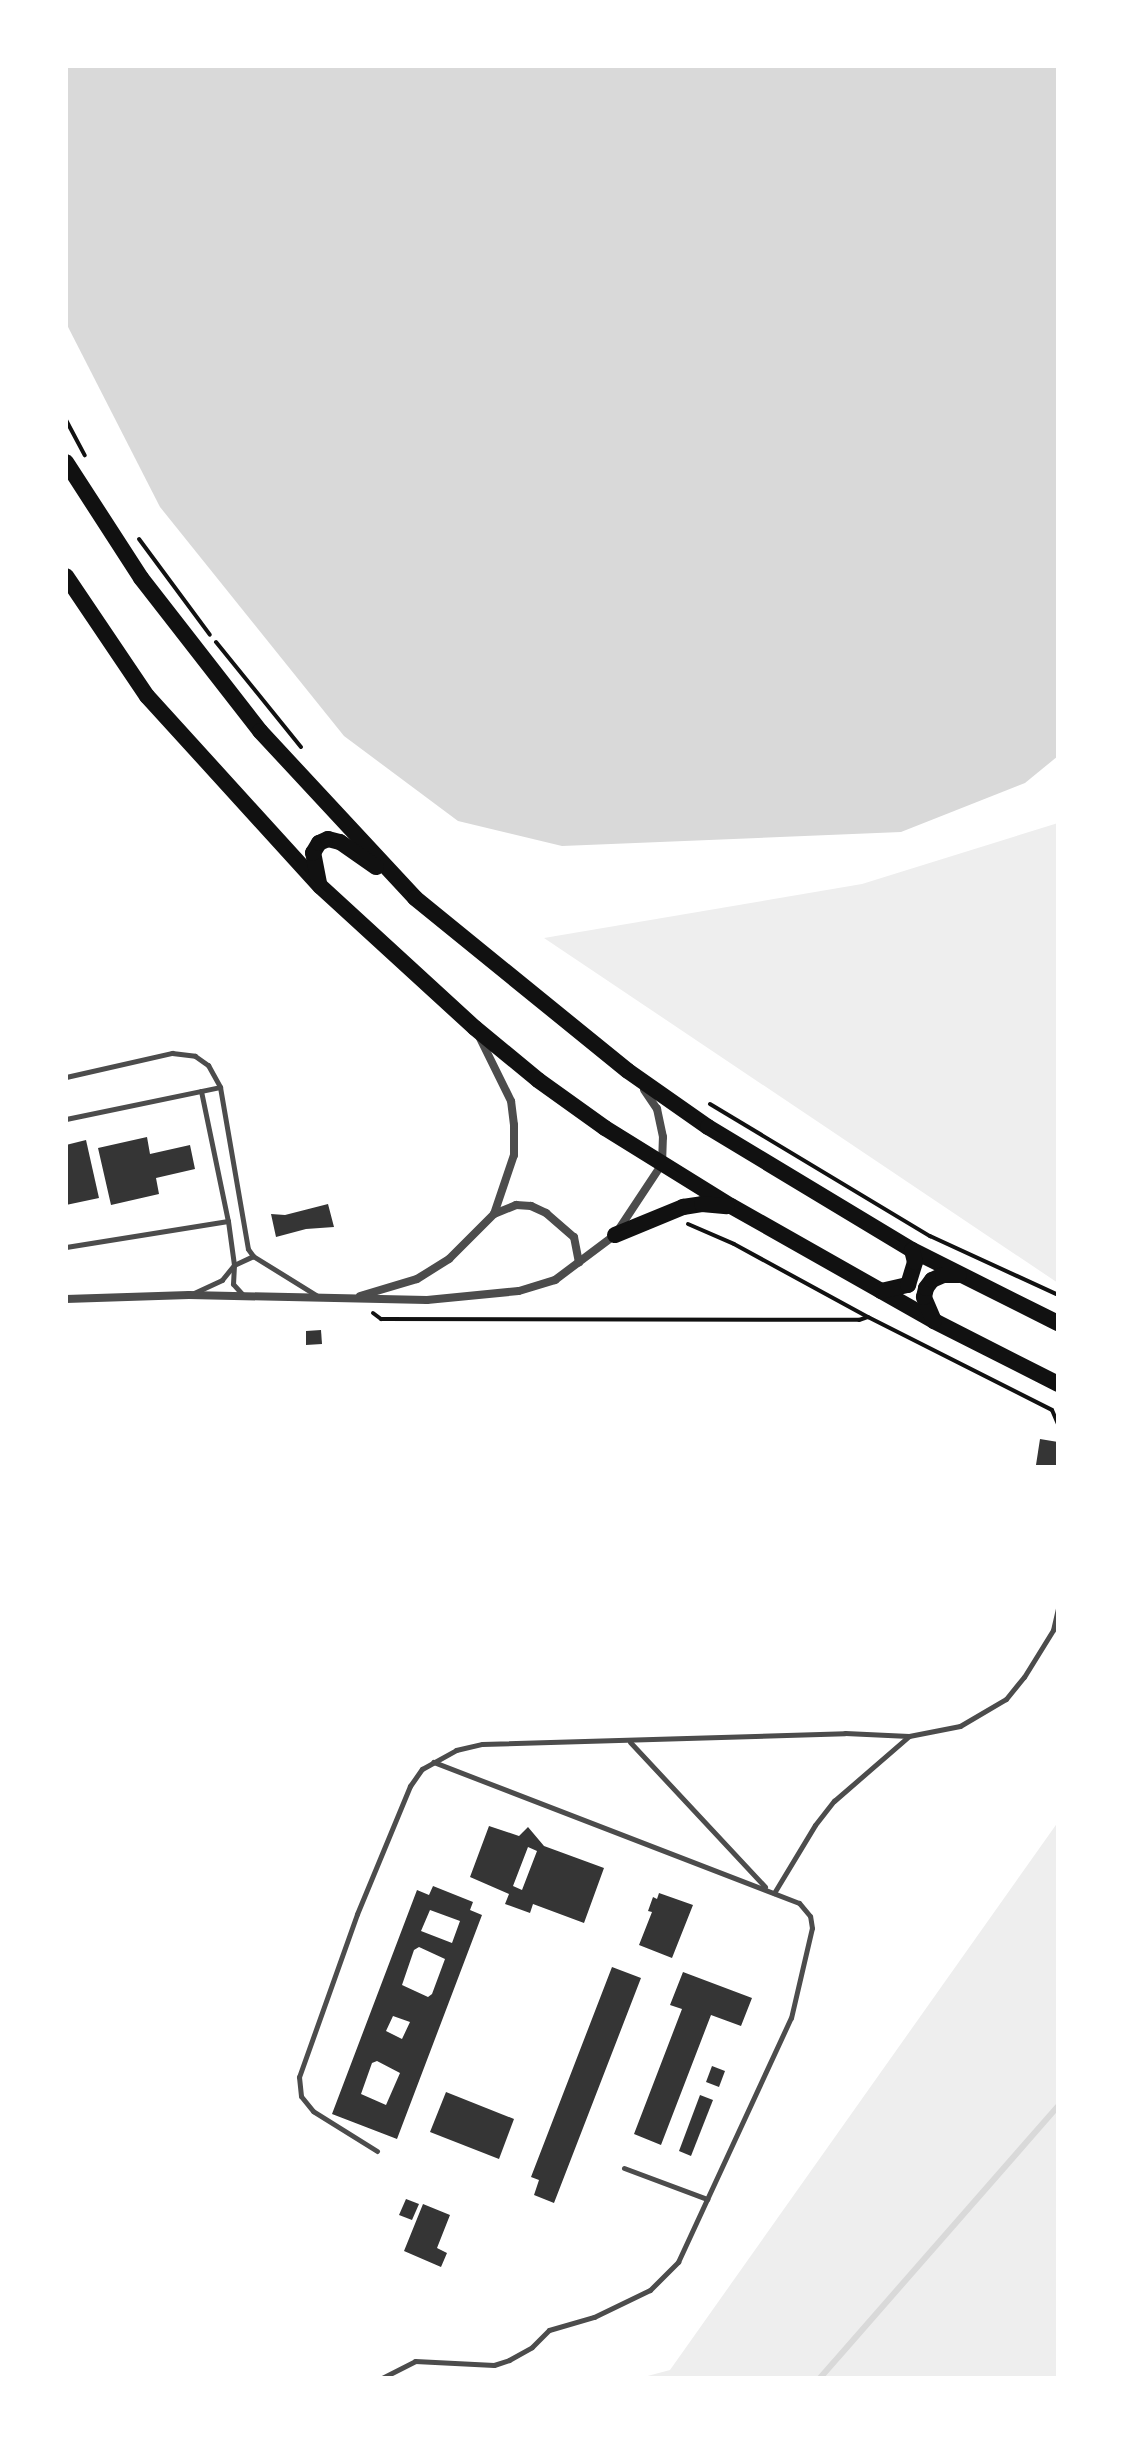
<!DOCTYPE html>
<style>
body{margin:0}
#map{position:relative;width:1124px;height:2444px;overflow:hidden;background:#fff;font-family:Karla,sans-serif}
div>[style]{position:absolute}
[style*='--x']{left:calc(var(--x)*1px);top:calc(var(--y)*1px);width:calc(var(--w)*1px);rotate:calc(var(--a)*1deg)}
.green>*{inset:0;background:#eee}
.water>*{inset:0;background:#d9d9d9}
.stream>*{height:6px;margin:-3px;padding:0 3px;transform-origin:3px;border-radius:3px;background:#d9d9d9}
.building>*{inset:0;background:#353535}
.path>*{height:4px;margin:-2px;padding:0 2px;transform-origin:2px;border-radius:2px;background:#111}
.service>*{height:5px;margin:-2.5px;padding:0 2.5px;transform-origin:2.5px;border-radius:2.5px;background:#4c4c4c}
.minor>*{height:8px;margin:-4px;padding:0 4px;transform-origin:4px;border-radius:4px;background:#4c4c4c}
.primary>*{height:16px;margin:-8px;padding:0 8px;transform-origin:8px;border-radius:8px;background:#111}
span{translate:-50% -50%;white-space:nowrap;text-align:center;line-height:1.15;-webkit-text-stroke:7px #fff;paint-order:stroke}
.frame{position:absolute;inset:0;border:68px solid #fff;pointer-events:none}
</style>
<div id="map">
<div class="green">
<i style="clip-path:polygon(1058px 823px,1058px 1283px,544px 938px,862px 884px)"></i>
<i style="clip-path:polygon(1058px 1822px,1058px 2378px,640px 2378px,670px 2370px)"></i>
</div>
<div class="water">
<i style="clip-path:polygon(66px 66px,1058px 66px,1058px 756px,1025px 783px,901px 832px,562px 846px,458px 821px,344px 736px,160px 507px,66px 323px)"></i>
</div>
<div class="stream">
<i style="--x:820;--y:2378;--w:361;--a:-48.8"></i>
</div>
<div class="building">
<i style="clip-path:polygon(147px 1137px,150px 1154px,190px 1145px,195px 1169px,156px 1178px,159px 1194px,111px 1205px,98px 1148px)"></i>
<i style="clip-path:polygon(86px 1140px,99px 1198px,66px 1205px,66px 1145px)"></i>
<i style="clip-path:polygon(328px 1204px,334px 1227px,306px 1229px,276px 1237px,271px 1214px,285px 1215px)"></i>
<i style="clip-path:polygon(321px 1330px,322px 1344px,306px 1345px,306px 1331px)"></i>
<i style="clip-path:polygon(1040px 1439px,1058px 1442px,1058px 1465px,1036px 1465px)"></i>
<i style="clip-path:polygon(evenodd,489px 1826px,519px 1836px,528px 1827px,544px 1846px,604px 1868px,584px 1923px,533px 1904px,530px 1913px,505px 1904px,509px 1894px,470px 1877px,489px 1826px,528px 1847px,537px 1851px,522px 1890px,513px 1886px,528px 1847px)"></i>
<i style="clip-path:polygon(evenodd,433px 1886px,473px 1902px,470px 1910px,482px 1915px,397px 2139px,332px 2114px,417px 1890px,429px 1895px,433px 1886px,430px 1910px,460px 1921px,452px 1943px,421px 1931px,430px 1910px,433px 1886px,419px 1947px,445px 1959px,432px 1994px,428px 1997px,402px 1985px,414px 1950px,419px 1947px,433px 1886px,393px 2016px,410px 2022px,402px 2039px,386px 2031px,393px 2016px,433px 1886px,377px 2061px,400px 2073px,386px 2105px,361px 2094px,372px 2063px,377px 2061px)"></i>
<i style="clip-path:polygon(659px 1893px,693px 1905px,672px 1958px,639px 1945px,652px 1912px,648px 1911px,653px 1897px,657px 1899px)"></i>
<i style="clip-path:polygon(612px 1967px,641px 1978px,554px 2203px,534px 2195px,539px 2180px,531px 2177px)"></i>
<i style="clip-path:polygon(683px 1972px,752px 1998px,741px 2026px,711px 2015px,661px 2145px,634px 2134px,682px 2009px,670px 2005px)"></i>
<i style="clip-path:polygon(712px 2066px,725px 2071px,719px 2087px,706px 2082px)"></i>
<i style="clip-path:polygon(446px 2092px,514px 2119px,499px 2159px,430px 2132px)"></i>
<i style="clip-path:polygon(700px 2095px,713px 2100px,691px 2156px,679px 2151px)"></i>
<i style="clip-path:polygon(406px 2199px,419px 2204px,412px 2220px,399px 2215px)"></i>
<i style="clip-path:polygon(423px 2204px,450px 2215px,437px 2248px,447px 2253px,441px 2267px,404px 2251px)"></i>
</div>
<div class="path">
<i style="--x:66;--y:420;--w:40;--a:62"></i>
<i style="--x:139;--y:539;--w:119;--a:53.5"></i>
<i style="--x:216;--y:642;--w:135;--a:51"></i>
<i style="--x:710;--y:1104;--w:257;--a:31"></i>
<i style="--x:930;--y:1236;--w:141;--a:24.7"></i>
<i style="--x:688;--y:1224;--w:50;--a:23.5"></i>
<i style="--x:734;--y:1244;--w:153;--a:28.6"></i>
<i style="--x:868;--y:1317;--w:206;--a:26.8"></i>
<i style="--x:1052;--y:1410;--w:15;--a:67"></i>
<i style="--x:373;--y:1313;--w:10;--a:37"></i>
<i style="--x:381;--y:1319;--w:478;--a:0.1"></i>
<i style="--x:859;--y:1320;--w:9;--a:-18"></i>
</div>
<div class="service">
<i style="--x:66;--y:1077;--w:109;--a:-12.8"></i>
<i style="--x:172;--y:1053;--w:23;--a:7"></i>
<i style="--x:195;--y:1056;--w:16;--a:35"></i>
<i style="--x:208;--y:1065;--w:25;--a:61"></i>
<i style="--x:220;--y:1087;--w:164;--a:80.2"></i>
<i style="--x:248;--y:1249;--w:9;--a:54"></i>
<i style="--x:253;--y:1256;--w:78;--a:31.8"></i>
<i style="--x:201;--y:1091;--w:133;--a:78.3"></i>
<i style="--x:66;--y:1119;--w:157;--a:-11.7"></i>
<i style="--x:66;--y:1247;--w:164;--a:-9.1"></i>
<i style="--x:228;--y:1221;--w:44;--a:82.2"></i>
<i style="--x:234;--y:1265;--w:19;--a:129"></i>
<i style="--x:222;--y:1280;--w:31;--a:155"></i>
<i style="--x:243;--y:1295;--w:15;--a:-132"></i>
<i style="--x:233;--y:1284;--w:19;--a:-87"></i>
<i style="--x:234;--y:1265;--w:21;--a:-25"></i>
<i style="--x:630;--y:1742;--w:198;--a:47"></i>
<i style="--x:774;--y:1893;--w:79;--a:-58.9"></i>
<i style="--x:815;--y:1825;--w:31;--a:-52"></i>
<i style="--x:834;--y:1801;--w:98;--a:-40.9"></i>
<i style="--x:377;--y:2151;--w:75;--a:-148"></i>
<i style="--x:313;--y:2111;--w:19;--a:-129"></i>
<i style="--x:301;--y:2096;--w:19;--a:-96"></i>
<i style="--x:299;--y:2077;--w:173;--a:-70.4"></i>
<i style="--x:357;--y:1914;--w:139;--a:-67.5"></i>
<i style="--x:410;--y:1786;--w:21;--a:-55"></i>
<i style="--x:422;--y:1769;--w:39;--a:-29"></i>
<i style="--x:456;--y:1750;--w:27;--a:-13"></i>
<i style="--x:482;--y:1744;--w:363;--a:-1.7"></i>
<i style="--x:845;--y:1733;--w:64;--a:2.7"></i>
<i style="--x:909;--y:1736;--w:52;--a:-11.1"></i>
<i style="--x:960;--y:1726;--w:53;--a:-30.4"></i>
<i style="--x:1006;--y:1699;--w:28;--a:-51"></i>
<i style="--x:1024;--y:1677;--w:55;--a:-58.3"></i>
<i style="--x:1053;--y:1630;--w:23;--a:-77"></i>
<i style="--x:624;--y:2168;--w:89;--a:20.5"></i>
<i style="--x:382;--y:2378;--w:37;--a:-27"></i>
<i style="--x:415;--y:2361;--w:79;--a:2.9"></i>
<i style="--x:494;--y:2365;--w:16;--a:-18"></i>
<i style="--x:509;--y:2360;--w:26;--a:-29"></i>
<i style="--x:532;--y:2347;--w:24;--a:-45"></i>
<i style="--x:549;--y:2330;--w:47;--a:-16.1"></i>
<i style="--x:594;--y:2317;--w:62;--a:-25.7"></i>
<i style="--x:650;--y:2290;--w:40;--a:-45"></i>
<i style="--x:678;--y:2262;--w:269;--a:-65.2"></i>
<i style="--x:791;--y:2018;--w:92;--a:-76.9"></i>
<i style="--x:812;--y:1928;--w:12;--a:-99"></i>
<i style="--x:810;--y:1916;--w:17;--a:-130"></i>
<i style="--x:799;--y:1903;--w:392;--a:-158.9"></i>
</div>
<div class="minor">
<i style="--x:494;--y:1214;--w:24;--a:-22"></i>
<i style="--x:516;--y:1205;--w:15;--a:4"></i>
<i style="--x:531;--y:1206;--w:17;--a:25"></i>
<i style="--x:546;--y:1213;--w:37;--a:41"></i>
<i style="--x:574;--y:1237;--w:26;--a:79"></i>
<i style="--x:360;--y:1296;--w:59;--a:-16.6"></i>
<i style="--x:417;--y:1279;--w:38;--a:-32"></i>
<i style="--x:449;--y:1259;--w:64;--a:-45"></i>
<i style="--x:494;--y:1214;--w:62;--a:-71.3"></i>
<i style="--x:514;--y:1155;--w:30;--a:-90"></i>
<i style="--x:514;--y:1125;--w:24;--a:-97"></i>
<i style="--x:511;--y:1101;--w:72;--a:-116.2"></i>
<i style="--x:66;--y:1299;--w:123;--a:-1.9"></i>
<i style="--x:189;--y:1295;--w:238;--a:1.2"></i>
<i style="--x:427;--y:1300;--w:92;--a:-5.6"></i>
<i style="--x:519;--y:1291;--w:38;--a:-17"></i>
<i style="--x:555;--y:1280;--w:75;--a:-36.9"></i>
<i style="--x:615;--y:1235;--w:85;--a:-56.5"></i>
<i style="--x:662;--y:1164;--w:27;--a:-88"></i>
<i style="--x:663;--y:1137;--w:29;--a:-102"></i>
<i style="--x:657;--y:1109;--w:23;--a:-124"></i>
</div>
<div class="primary">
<i style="--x:66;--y:462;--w:138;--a:57.1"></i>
<i style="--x:141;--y:578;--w:194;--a:52.1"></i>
<i style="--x:260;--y:731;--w:228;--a:47.1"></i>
<i style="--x:415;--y:898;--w:274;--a:39.1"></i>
<i style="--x:628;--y:1071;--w:98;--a:35"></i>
<i style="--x:708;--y:1127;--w:238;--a:31.1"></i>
<i style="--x:912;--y:1250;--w:163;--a:26.6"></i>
<i style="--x:66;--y:576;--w:145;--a:56"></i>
<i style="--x:147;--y:696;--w:257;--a:47.7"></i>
<i style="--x:320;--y:886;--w:210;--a:42.5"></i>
<i style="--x:475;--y:1028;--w:82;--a:39.5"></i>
<i style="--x:538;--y:1080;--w:82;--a:35.6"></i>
<i style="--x:605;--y:1128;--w:148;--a:31.8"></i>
<i style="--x:731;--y:1206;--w:233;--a:29.5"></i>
<i style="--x:934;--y:1321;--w:139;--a:26.9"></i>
<i style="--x:319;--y:883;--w:31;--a:-101"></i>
<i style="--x:313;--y:853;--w:12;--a:-59"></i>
<i style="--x:319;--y:843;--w:10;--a:-24"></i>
<i style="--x:328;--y:839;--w:12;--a:14"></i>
<i style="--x:340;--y:842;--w:44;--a:34.8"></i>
<i style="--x:615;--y:1235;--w:74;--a:-22.4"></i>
<i style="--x:683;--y:1207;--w:19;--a:-9"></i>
<i style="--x:702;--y:1204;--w:25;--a:5"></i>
<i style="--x:881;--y:1291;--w:28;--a:-13"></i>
<i style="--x:908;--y:1285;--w:24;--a:-73"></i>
<i style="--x:915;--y:1262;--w:12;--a:-104"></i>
<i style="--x:934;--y:1321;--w:26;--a:-113"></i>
<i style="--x:924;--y:1297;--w:9;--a:-77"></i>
<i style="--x:926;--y:1288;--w:10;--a:-53"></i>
<i style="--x:932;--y:1280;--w:12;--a:-24"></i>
<i style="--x:943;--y:1275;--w:16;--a:0"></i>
</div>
<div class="frame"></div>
</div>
